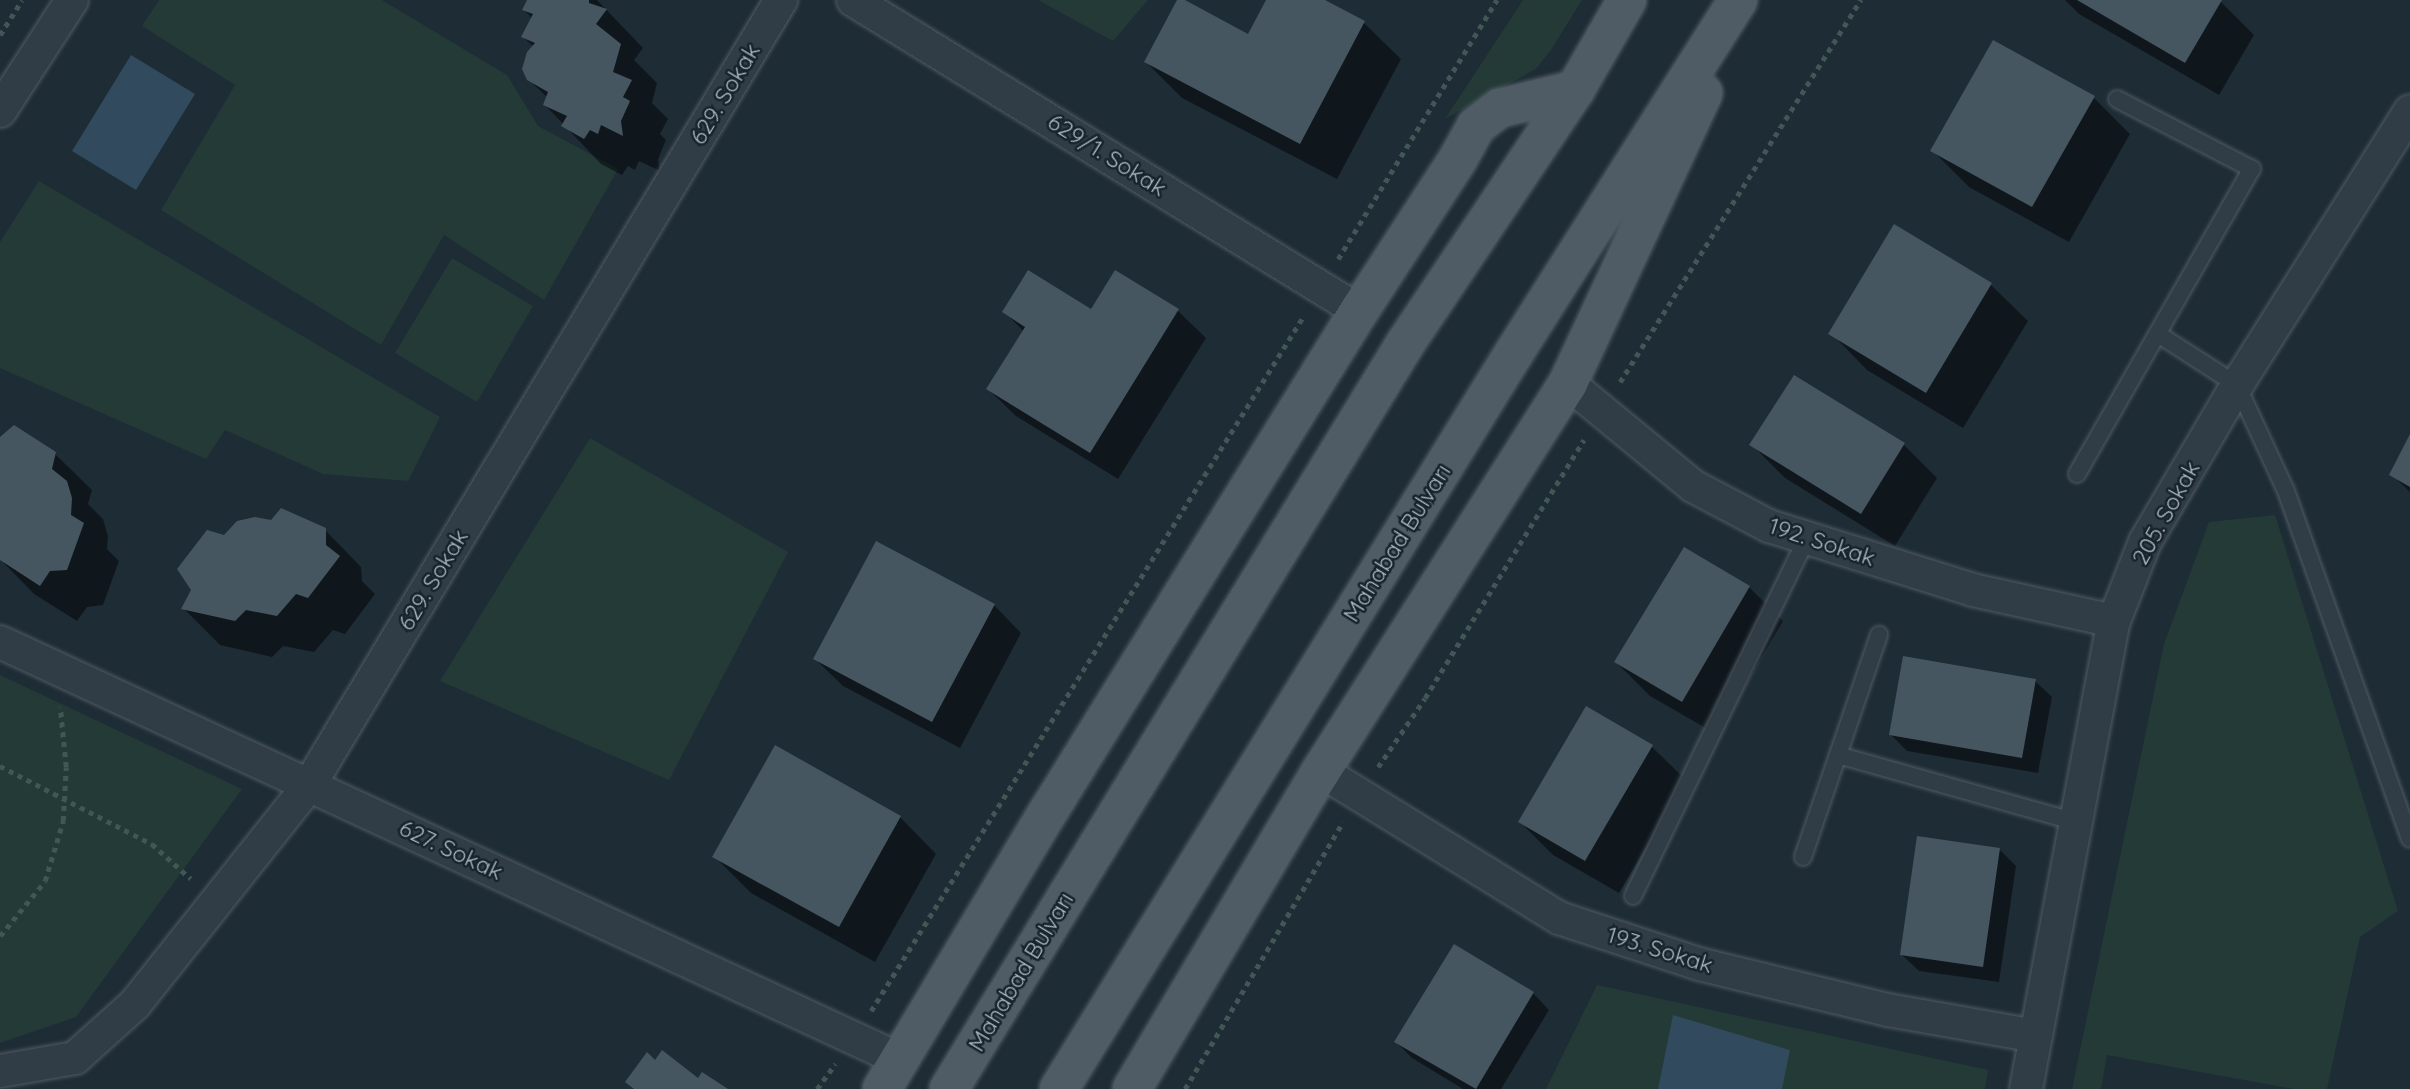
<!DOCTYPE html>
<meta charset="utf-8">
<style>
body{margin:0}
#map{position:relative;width:2410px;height:1089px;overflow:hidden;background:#1e2c35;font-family:Quicksand,sans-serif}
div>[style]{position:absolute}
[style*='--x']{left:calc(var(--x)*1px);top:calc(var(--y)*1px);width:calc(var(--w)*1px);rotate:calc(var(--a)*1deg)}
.green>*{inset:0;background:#233a37}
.water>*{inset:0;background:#314a5d}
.shadow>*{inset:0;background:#0007}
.building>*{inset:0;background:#465661}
.path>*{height:4.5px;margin-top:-2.25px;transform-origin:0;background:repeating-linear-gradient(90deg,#415756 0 5px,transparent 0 10px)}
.roads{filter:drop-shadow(0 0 2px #4f5b64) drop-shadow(0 0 2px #4f5b64)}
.lane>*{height:16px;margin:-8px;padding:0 8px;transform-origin:8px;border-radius:8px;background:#313d46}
.street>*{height:32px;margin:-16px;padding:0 16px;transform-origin:16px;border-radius:16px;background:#313d46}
.primary>*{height:38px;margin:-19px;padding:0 19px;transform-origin:19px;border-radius:19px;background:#4f5c66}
span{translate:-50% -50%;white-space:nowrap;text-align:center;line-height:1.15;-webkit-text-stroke:5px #17222a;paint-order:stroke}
.street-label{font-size:23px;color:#abb8c3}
</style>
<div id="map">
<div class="green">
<i style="clip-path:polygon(159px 0,382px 0,507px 75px,538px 126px,618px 169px,544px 300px,444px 235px,381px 345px,161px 210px,235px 85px,142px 26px)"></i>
<i style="clip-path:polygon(1038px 0,1148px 0,1113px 41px)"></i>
<i style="clip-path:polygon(1523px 0,1582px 0,1551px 50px,1536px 69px,1445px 119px)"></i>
<i style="clip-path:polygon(39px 181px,440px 417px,408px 481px,323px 474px,225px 430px,206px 459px,0 368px,0 242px)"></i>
<i style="clip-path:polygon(452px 258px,533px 306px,477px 402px,395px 353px)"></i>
<i style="clip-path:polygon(590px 438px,788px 552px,669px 780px,440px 681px)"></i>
<i style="clip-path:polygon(2275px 515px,2398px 911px,2360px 937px,2327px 1089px,2294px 1089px,2107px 1055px,2101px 1089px,2072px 1089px,2164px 644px,2209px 522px)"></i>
<i style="clip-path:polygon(0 675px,242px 789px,76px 1017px,0 1043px)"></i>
<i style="clip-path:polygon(1597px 985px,1988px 1070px,1985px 1089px,1546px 1089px)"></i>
</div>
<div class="water">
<i style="clip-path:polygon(131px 55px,195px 94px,136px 190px,72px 151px)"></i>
<i style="clip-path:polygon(1673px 1015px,1790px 1050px,1782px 1089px,1658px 1089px)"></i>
</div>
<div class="shadow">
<i style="clip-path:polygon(529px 0,597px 0,643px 48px,634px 60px,657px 83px,652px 103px,668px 119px,660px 134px,666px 140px,658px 159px,660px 171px,639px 161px,635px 170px,628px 166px,622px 175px,601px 164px,545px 105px,548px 98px,528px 79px,534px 47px,523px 37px,532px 18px,524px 10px)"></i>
<i style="clip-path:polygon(1179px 0,1249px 36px,1268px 0,1321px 0,1364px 23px,1401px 59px,1337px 179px,1182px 98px,1146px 62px)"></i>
<i style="clip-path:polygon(2065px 0,2219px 0,2254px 35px,2219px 95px,2079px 14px)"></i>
<i style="clip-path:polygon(2094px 98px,2130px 134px,2069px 242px,1969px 187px,1932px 150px)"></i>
<i style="clip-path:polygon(1895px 227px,1991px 285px,2028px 321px,1963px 428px,1867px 370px,1831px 333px)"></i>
<i style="clip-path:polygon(1115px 272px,1178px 311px,1206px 338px,1118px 479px,1016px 416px,988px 389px,1024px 332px,1005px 312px,1091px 311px)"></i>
<i style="clip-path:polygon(2410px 438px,2410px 492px,2391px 474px)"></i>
<i style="clip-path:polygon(0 439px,55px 454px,92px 490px,88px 504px,103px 519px,108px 536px,107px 549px,119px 561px,103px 605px,87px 607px,77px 621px,34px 594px,0 559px)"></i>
<i style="clip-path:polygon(1752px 445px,1904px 445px,1937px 478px,1895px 546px,1785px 478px)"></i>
<i style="clip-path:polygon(325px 530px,361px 567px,362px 581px,375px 594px,345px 634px,333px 630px,314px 652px,283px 646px,272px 657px,220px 645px,184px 609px,224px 537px)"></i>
<i style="clip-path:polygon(1684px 549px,1749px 587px,1783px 621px,1716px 734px,1650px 696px,1616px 662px)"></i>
<i style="clip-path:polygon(994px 605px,1021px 633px,960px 748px,843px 686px,815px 659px)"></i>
<i style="clip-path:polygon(2035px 681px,2052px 697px,2038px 773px,1907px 751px,1891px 735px)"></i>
<i style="clip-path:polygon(1587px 708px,1652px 747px,1686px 780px,1619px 893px,1553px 855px,1520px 822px)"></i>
<i style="clip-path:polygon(900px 817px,936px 854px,875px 962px,751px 893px,715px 857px)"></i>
<i style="clip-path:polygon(2000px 850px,2016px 866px,1999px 982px,1919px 971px,1902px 955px)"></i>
<i style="clip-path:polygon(1455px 946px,1533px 993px,1549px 1010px,1501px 1089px,1463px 1089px,1412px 1058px,1396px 1042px)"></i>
</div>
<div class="building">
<i style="clip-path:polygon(527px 0,589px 0,589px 3px,607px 9px,596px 24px,621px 44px,613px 72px,632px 80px,623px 97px,630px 101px,621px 121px,623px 136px,601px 125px,598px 134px,590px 130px,584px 139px,561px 126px,567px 116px,543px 105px,548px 92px,527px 80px,522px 69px,527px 52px,535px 43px,521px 37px,533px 14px,522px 10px)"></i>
<i style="clip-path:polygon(1177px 0,1185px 0,1248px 34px,1266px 0,1325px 0,1365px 21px,1300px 144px,1144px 62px)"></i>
<i style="clip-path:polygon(2077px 0,2222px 0,2185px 63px)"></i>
<i style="clip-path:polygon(1993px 40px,2095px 96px,2032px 207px,1930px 151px)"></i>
<i style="clip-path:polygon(1894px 224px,1992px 283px,1926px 393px,1828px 334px)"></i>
<i style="clip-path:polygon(1028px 270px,1091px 309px,1115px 270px,1179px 309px,1090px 453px,986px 389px,1025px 327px,1002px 312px)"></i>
<i style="clip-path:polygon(1794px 375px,1905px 443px,1861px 514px,1749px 445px)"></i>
<i style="clip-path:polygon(14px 425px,56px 452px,52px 469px,67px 481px,72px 498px,71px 515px,84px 523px,67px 570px,50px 571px,40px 586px,0 560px,0 437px)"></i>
<i style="clip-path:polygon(2410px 434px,2410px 487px,2389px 475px)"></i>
<i style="clip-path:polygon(281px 508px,326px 528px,326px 545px,340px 556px,308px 598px,296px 594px,277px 616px,246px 610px,235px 621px,181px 609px,191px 590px,177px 569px,207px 530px,224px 535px,237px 521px,255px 517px,271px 520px)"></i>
<i style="clip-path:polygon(876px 541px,995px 604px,932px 722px,813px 659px)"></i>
<i style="clip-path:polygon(1684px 547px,1750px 586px,1682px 702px,1614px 662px)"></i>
<i style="clip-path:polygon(1903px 656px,2036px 679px,2022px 758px,1889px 735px)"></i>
<i style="clip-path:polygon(1586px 706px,1653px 745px,1585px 861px,1518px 822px)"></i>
<i style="clip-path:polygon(775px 745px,901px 816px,839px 927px,712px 857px)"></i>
<i style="clip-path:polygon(1917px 836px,2000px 848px,1983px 967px,1900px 955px)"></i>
<i style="clip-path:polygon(1454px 944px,1534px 992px,1476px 1089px,1394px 1042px)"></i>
<i style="clip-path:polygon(662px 1050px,698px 1078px,702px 1072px,728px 1089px,634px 1089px,625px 1082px,647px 1052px,655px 1060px)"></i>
</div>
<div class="path">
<i style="--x:0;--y:35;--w:41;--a:-57.8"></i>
<i style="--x:1338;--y:259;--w:304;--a:-58.5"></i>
<i style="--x:1620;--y:382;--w:452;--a:-57.8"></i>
<i style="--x:0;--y:766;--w:171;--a:27.2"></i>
<i style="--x:152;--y:844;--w:52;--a:41.9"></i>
<i style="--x:1378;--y:767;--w:83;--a:-55.7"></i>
<i style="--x:1425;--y:698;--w:303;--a:-58.4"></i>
<i style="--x:0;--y:936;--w:71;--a:-50.7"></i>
<i style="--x:45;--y:881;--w:63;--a:-73.3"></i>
<i style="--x:63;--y:821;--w:54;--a:-86.8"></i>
<i style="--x:66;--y:767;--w:60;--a:-95.7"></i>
<i style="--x:871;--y:1011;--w:817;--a:-58.1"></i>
<i style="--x:817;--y:1089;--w:31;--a:-54"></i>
<i style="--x:1185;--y:1089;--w:310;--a:-59.4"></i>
</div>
<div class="roads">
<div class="lane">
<i style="--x:2158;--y:334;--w:94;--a:32.8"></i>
<i style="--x:2237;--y:385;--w:117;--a:65.2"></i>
<i style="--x:2286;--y:491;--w:369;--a:70.4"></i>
<i style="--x:2077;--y:474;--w:352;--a:-60.2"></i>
<i style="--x:2252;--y:169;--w:152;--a:-152.6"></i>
<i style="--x:1838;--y:755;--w:247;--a:15.7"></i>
<i style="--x:1803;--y:857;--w:235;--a:-71.1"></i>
<i style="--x:1633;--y:896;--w:398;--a:-64.1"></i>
</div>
<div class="street">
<i style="--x:853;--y:0;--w:594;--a:31.58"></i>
<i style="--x:0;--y:111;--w:132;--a:-57"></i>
<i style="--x:1568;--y:383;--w:162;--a:39.5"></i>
<i style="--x:1693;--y:486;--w:86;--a:27.8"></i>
<i style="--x:1769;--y:526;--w:214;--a:17.4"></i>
<i style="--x:1973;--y:590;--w:144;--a:12.4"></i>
<i style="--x:0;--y:642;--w:993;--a:24.89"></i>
<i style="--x:1321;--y:771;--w:280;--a:31.7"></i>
<i style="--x:1559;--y:918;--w:147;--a:18.2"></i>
<i style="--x:1699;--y:964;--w:195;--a:13.7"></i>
<i style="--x:1888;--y:1010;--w:150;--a:10"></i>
<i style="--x:0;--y:1071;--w:76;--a:-9.8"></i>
<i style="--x:75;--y:1058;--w:81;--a:-42"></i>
<i style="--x:135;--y:1004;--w:281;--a:-51.5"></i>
<i style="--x:310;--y:784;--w:915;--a:-59"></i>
<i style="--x:2026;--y:1089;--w:476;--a:-79.4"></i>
<i style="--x:2114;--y:621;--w:85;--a:-68.6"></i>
<i style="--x:2145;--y:542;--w:182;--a:-59.6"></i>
<i style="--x:2237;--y:385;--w:324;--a:-57.7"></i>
</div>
<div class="primary">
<i style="--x:882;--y:1089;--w:323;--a:-59.1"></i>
<i style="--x:1048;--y:812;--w:590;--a:-58.17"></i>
<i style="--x:1359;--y:311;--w:181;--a:-56.9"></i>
<i style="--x:1458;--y:159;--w:38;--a:-61"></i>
<i style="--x:1476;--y:126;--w:30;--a:-37"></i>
<i style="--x:1500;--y:108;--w:77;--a:-13.5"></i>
<i style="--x:949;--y:1089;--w:873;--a:-58.53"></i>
<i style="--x:1405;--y:344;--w:306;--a:-56.2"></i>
<i style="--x:1575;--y:90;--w:104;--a:-60"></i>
<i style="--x:1059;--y:1089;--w:865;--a:-58.28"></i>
<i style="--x:1514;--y:353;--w:418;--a:-57.6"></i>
<i style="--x:1132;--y:1089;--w:370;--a:-59.3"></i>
<i style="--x:1321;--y:771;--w:460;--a:-57.5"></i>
<i style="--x:1568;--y:383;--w:320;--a:-65"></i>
</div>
</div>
<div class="street-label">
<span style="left:725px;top:94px;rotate:-59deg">629. Sokak</span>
<span style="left:1107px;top:155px;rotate:32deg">629/1. Sokak</span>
<span style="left:2166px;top:513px;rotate:-61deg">205. Sokak</span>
<span style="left:1822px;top:542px;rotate:18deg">192. Sokak</span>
<span style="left:1397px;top:543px;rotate:-58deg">Mahabad Bulvarı</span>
<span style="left:433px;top:580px;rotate:-59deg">629. Sokak</span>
<span style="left:451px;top:850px;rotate:25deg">627. Sokak</span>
<span style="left:1660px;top:950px;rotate:17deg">193. Sokak</span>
<span style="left:1021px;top:972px;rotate:-59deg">Mahabad Bulvarı</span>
</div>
</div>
